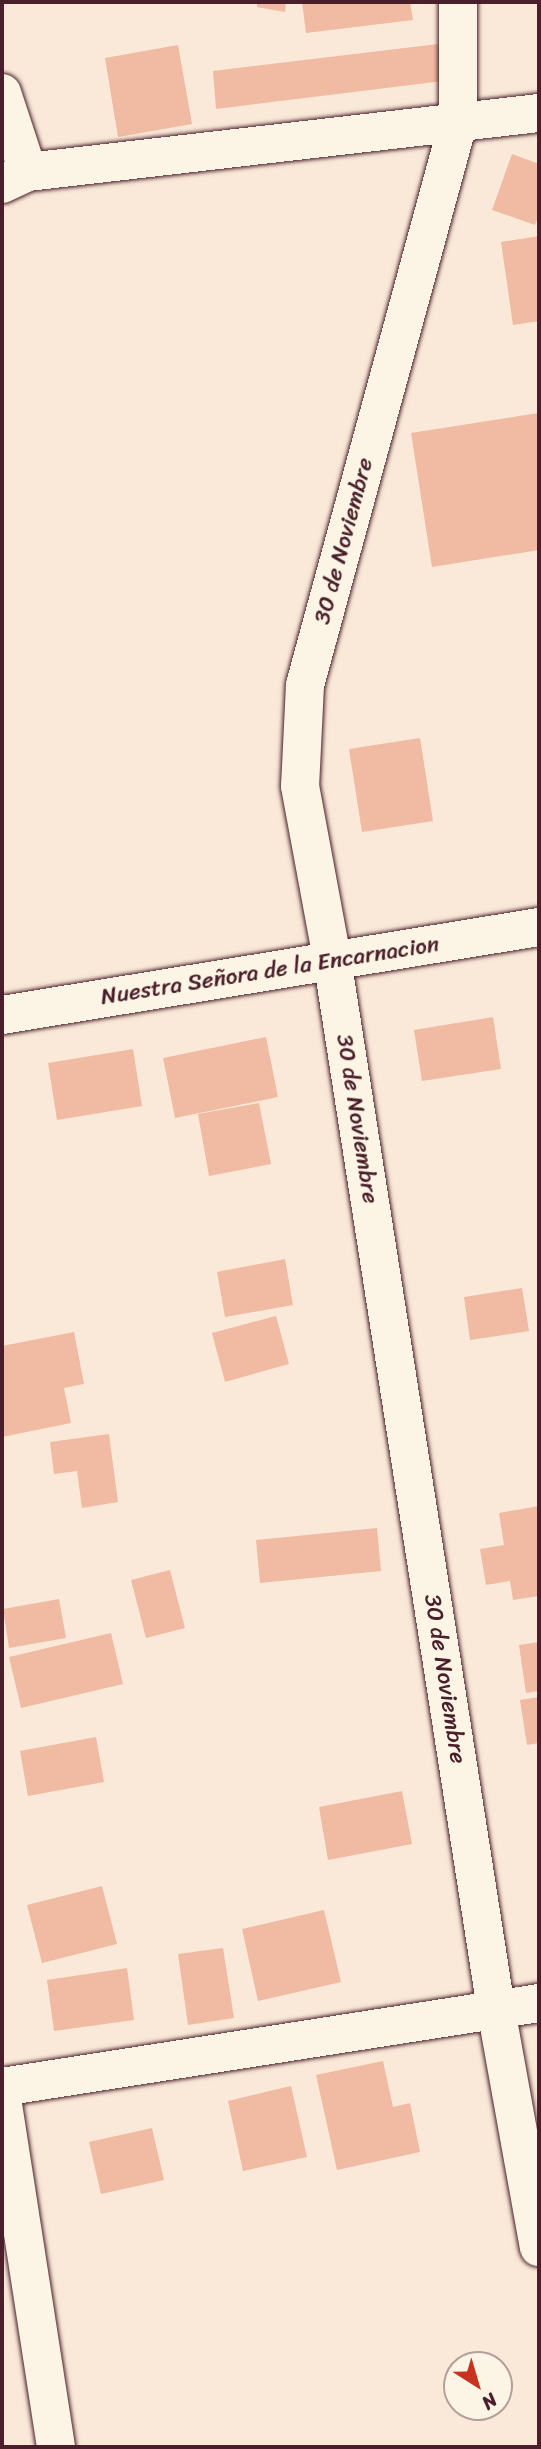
<!DOCTYPE html>
<meta charset="utf-8">
<style>
body{margin:0}
#map{position:relative;width:541px;height:2449px;overflow:hidden;background:#fae9d8;font-family:Sriracha,sans-serif}
div>[style]{position:absolute}
[style*='--x']{left:calc(var(--x)*1px);top:calc(var(--y)*1px);width:calc(var(--w)*1px);rotate:calc(var(--a)*1deg)}
.building>*{inset:0;background:#f0baa3}
.roads{filter:drop-shadow(0 0 2px #4a1f2b) drop-shadow(0 0 2px #4a1f2b)}
.minor>*{height:38px;margin:-19px;padding:0 19px;transform-origin:19px;border-radius:19px;background:#fcf5e5}
span{translate:-50% -50%;white-space:nowrap;text-align:center;line-height:1.15;-webkit-text-stroke:7px #fcf5e5;paint-order:stroke}
.street-label{font-size:23px;color:#4a1f2b}
.frame{position:absolute;inset:0;border:4px solid #4a1f2b;pointer-events:none}
.north{position:absolute;left:443px;top:2351px;width:70px;height:70px;box-sizing:border-box;background:#fcf5e5;border:2px solid #b59f9b;border-radius:50%;rotate:143deg;font-size:19px;font-weight:700;line-height:28px;text-align:center;color:#4a1f2b}
.north::after{content:'';display:block;margin:auto;width:24px;height:32px;background:#c8321e;clip-path:polygon(50% 0,100% 100%,50% 72%,0 100%)}
</style>
<div id="map">
<div class="building">
<i style="clip-path:polygon(257px 2px,286px 2px,285px 12px,257px 7px)"></i>
<i style="clip-path:polygon(302px 2px,410px 2px,413px 20px,306px 33px)"></i>
<i style="clip-path:polygon(438px 44px,443px 81px,216px 109px,213px 71px)"></i>
<i style="clip-path:polygon(178px 45px,192px 124px,118px 137px,105px 58px)"></i>
<i style="clip-path:polygon(512px 154px,539px 164px,539px 214px,535px 225px,492px 210px)"></i>
<i style="clip-path:polygon(539px 236px,539px 321px,513px 325px,501px 242px)"></i>
<i style="clip-path:polygon(539px 413px,539px 550px,432px 567px,411px 433px)"></i>
<i style="clip-path:polygon(420px 738px,433px 821px,362px 832px,349px 749px)"></i>
<i style="clip-path:polygon(493px 1017px,501px 1069px,422px 1081px,414px 1030px)"></i>
<i style="clip-path:polygon(266px 1037px,278px 1097px,175px 1118px,163px 1058px)"></i>
<i style="clip-path:polygon(133px 1049px,142px 1106px,57px 1120px,48px 1063px)"></i>
<i style="clip-path:polygon(259px 1103px,271px 1164px,209px 1176px,198px 1114px)"></i>
<i style="clip-path:polygon(285px 1259px,293px 1305px,225px 1317px,217px 1272px)"></i>
<i style="clip-path:polygon(522px 1288px,529px 1331px,470px 1340px,464px 1297px)"></i>
<i style="clip-path:polygon(276px 1316px,289px 1364px,225px 1382px,212px 1333px)"></i>
<i style="clip-path:polygon(74px 1332px,84px 1384px,64px 1388px,71px 1423px,2px 1437px,2px 1346px)"></i>
<i style="clip-path:polygon(109px 1434px,118px 1502px,82px 1508px,77px 1471px,54px 1474px,50px 1442px)"></i>
<i style="clip-path:polygon(539px 1506px,539px 1596px,513px 1600px,510px 1581px,486px 1585px,480px 1549px,504px 1545px,499px 1513px)"></i>
<i style="clip-path:polygon(377px 1528px,381px 1571px,260px 1583px,256px 1540px)"></i>
<i style="clip-path:polygon(170px 1570px,185px 1628px,146px 1638px,131px 1580px)"></i>
<i style="clip-path:polygon(59px 1599px,66px 1638px,9px 1648px,3px 1609px)"></i>
<i style="clip-path:polygon(111px 1633px,123px 1684px,21px 1708px,9px 1657px)"></i>
<i style="clip-path:polygon(539px 1642px,539px 1691px,526px 1693px,519px 1645px)"></i>
<i style="clip-path:polygon(539px 1697px,539px 1743px,527px 1745px,520px 1700px)"></i>
<i style="clip-path:polygon(96px 1737px,104px 1782px,28px 1796px,20px 1751px)"></i>
<i style="clip-path:polygon(402px 1791px,412px 1844px,328px 1860px,319px 1807px)"></i>
<i style="clip-path:polygon(102px 1886px,117px 1944px,42px 1963px,27px 1905px)"></i>
<i style="clip-path:polygon(324px 1910px,341px 1982px,258px 2001px,242px 1929px)"></i>
<i style="clip-path:polygon(223px 1948px,234px 2018px,188px 2025px,178px 1954px)"></i>
<i style="clip-path:polygon(127px 1968px,134px 2020px,54px 2031px,47px 1980px)"></i>
<i style="clip-path:polygon(383px 2061px,393px 2107px,410px 2103px,420px 2152px,337px 2170px,316px 2075px)"></i>
<i style="clip-path:polygon(291px 2086px,307px 2157px,243px 2171px,228px 2101px)"></i>
<i style="clip-path:polygon(152px 2128px,164px 2180px,101px 2194px,89px 2142px)"></i>
</div>
<div class="roads">
<div class="minor">
<i style="--x:458;--y:2;--w:121;--a:90"></i>
<i style="--x:458;--y:123;--w:582;--a:105.23"></i>
<i style="--x:305;--y:685;--w:101;--a:92.8"></i>
<i style="--x:300;--y:786;--w:176;--a:79.5"></i>
<i style="--x:332;--y:959;--w:1063;--a:81.12"></i>
<i style="--x:496;--y:2009;--w:242;--a:79.8"></i>
<i style="--x:2;--y:93;--w:83;--a:71.8"></i>
<i style="--x:2;--y:184;--w:29;--a:-25"></i>
<i style="--x:28;--y:172;--w:514;--a:-6.59"></i>
<i style="--x:2;--y:1015;--w:544;--a:-9.31"></i>
<i style="--x:2;--y:2087;--w:544;--a:-8.89"></i>
<i style="--x:2;--y:2098;--w:353;--a:81.2"></i>
</div>
</div>
<div class="street-label">
<span style="left:344px;top:541px;rotate:-75deg">30 de Noviembre</span>
<span style="left:270px;top:971px;rotate:-9deg">Nuestra Señora de la Encarnacion</span>
<span style="left:357px;top:1119px;rotate:81deg">30 de Noviembre</span>
<span style="left:445px;top:1679px;rotate:81deg">30 de Noviembre</span>
</div>
<div class="frame"></div>
<div class="north">N</div>
</div>
